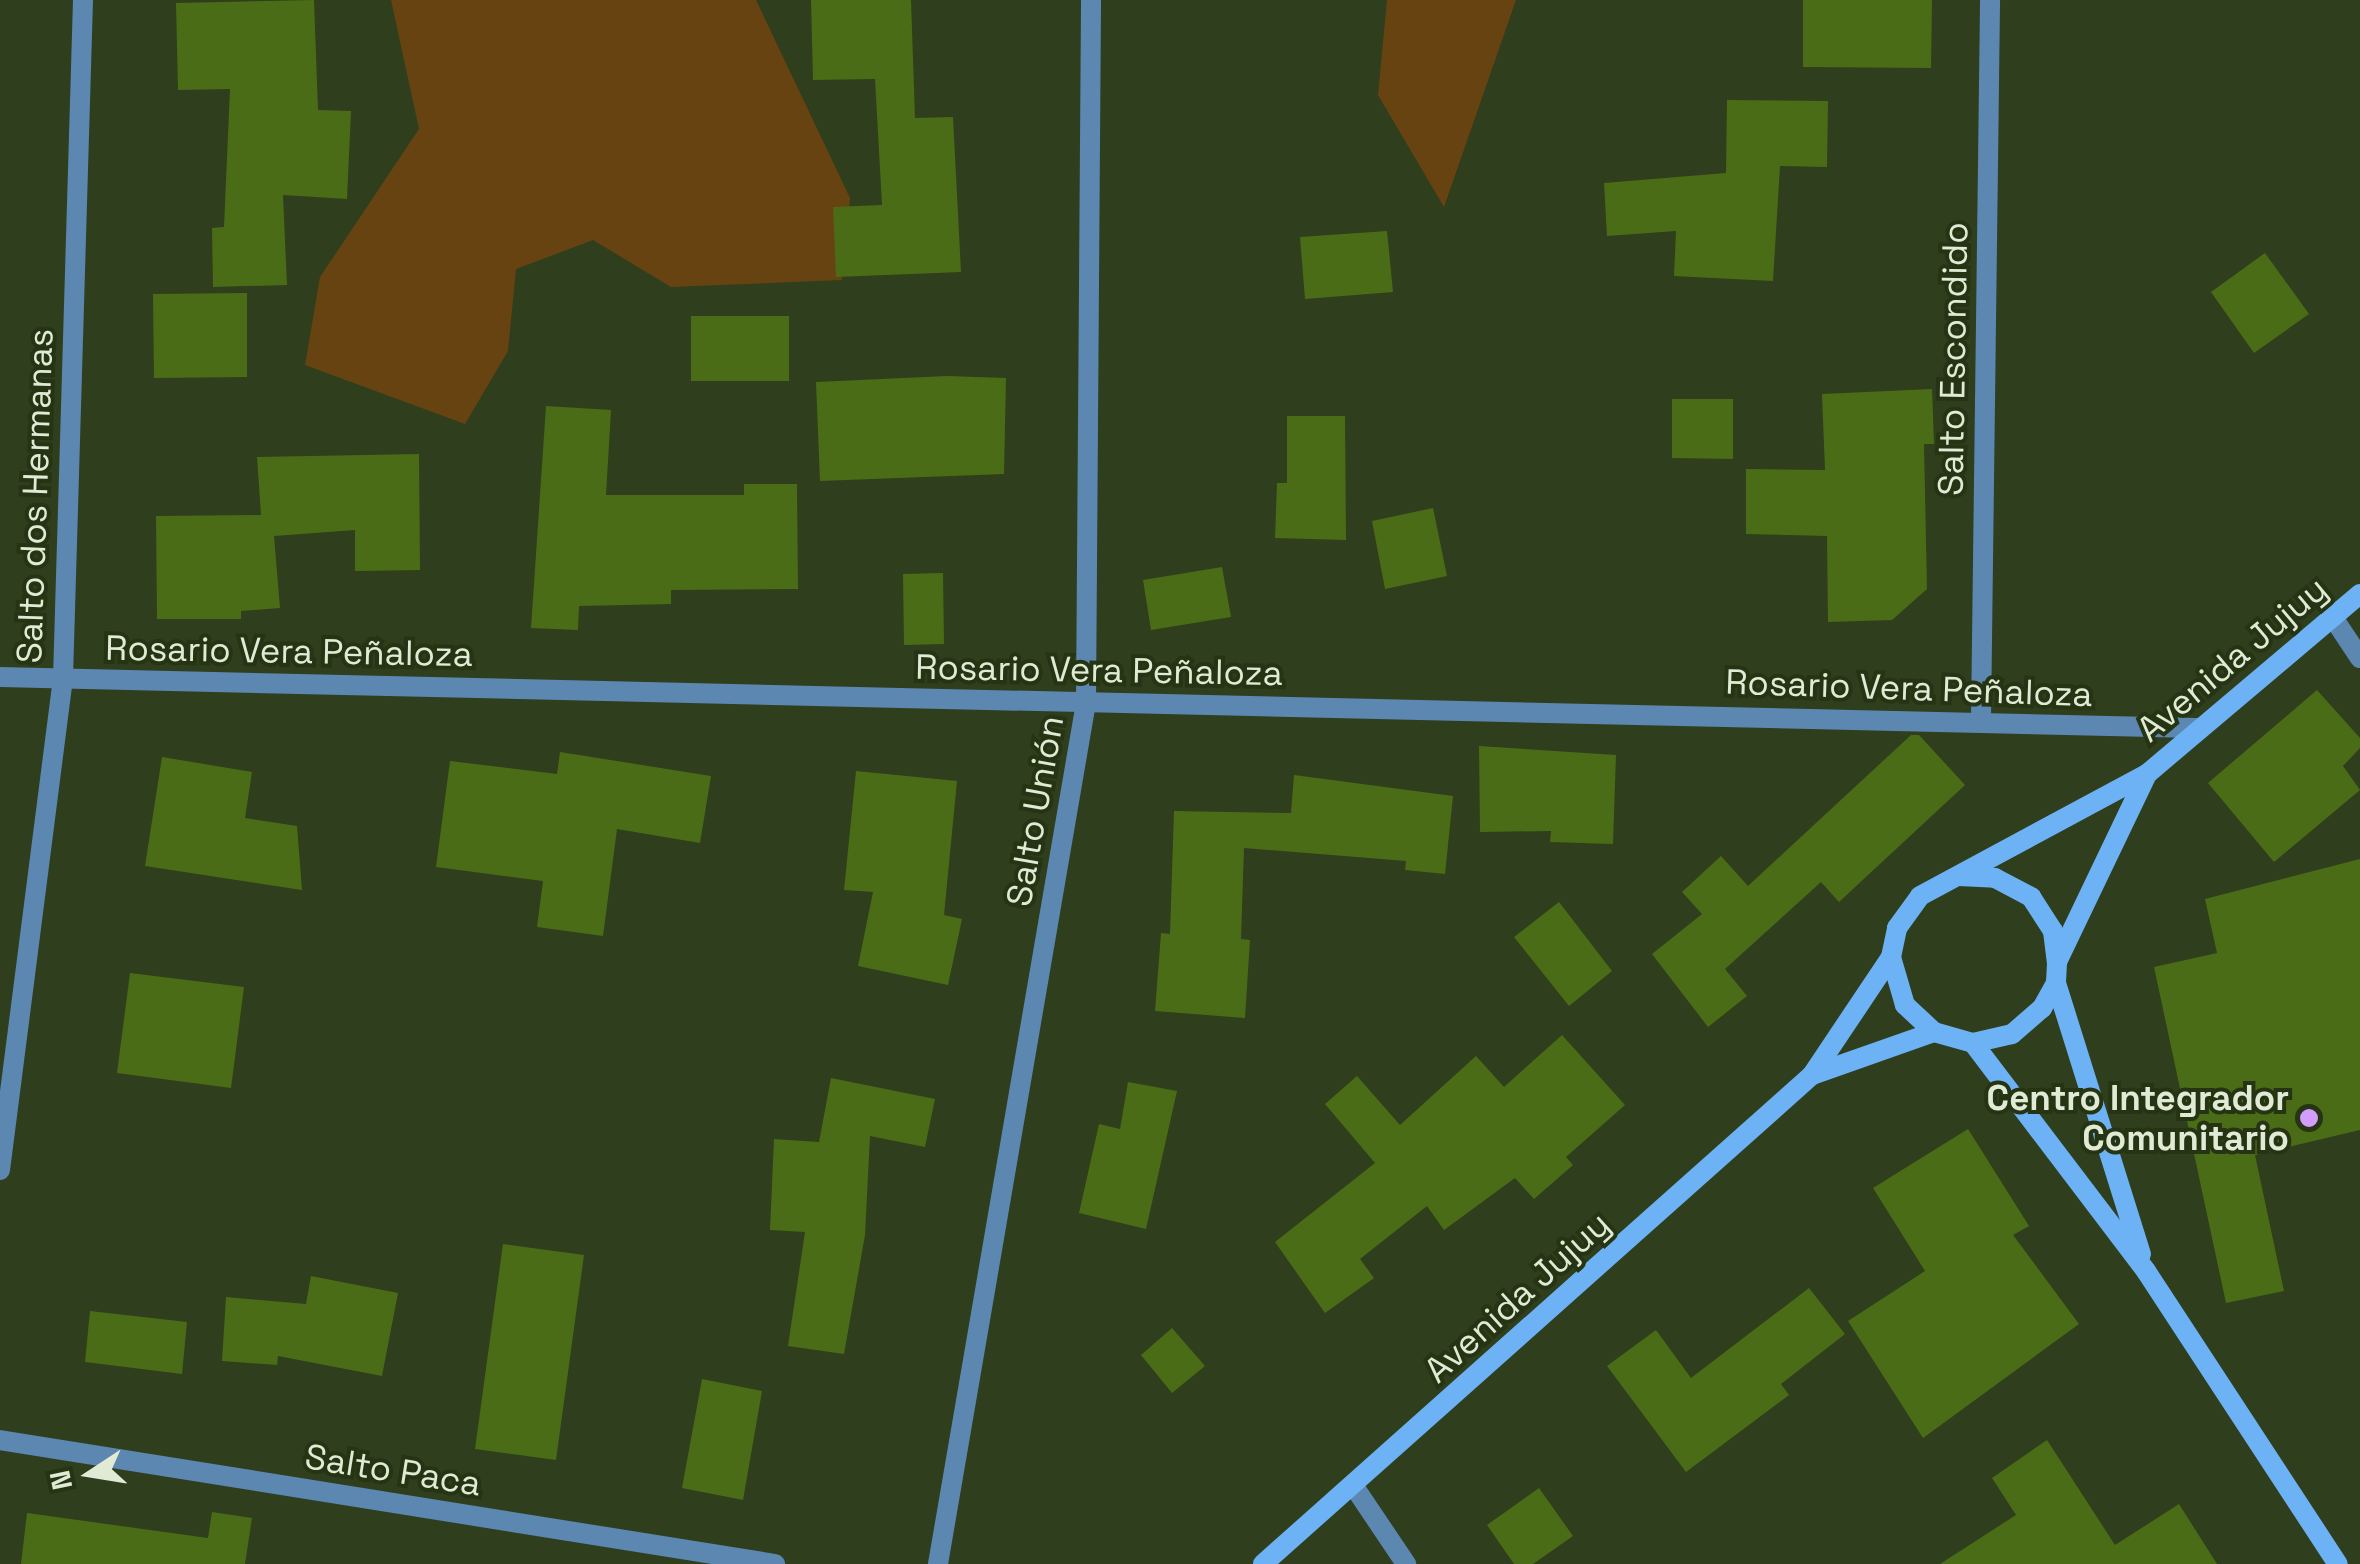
<!DOCTYPE html>
<meta charset="utf-8">
<style>
body{margin:0}
#map{position:relative;width:2360px;height:1564px;overflow:hidden;background:#2f3e1c;font-family:"Space Grotesk",sans-serif}
div>[style]{position:absolute}
[style*='--x']{left:calc(var(--x)*1px);top:calc(var(--y)*1px);width:calc(var(--w)*1px);rotate:calc(var(--a)*1deg)}
.green>*{inset:0;background:#684312}
.building>*{inset:0;background:#4b6c16}
.street>*{height:20px;margin:-10px;padding:0 10px;transform-origin:10px;border-radius:10px;background:#5c87b1}
.secondary>*{height:20px;margin:-10px;padding:0 10px;transform-origin:10px;border-radius:10px;background:#6cb2f5}
.dots>*{width:28px;height:28px;translate:-50% -50%;box-sizing:border-box;border:5px solid #253412;border-radius:50%}
span{translate:-50% -50%;white-space:nowrap;text-align:center;line-height:1.15;-webkit-text-stroke:8px #253412;paint-order:stroke}
.street-label{font-size:35px;color:#e0ead5}
.poi-label{font-size:35px;color:#e0ead5;font-weight:700}
.right{translate:-100% -50%;text-align:right}
.north{position:absolute;left:40px;top:1424px;width:100px;height:100px;-webkit-text-stroke:8px #253412;paint-order:stroke;rotate:258deg;font-size:28px;font-weight:700;line-height:40px;text-align:center;color:#e0ead5}
.north::after{content:'';display:block;margin:auto;width:35px;height:45px;background:#e0ead5;clip-path:polygon(50% 0,100% 100%,50% 72%,0 100%)}
</style>
<div id="map">
<div class="green">
<i style="clip-path:polygon(391px 0,756px 0,850px 198px,842px 280px,671px 287px,593px 240px,516px 269px,508px 351px,465px 424px,305px 365px,320px 277px,419px 129px)"></i>
<i style="clip-path:polygon(1387px 0,1516px 0,1444px 207px,1378px 95px)"></i>
</div>
<div class="building">
<i style="clip-path:polygon(314px 0,318px 110px,351px 111px,347px 199px,283px 195px,287px 285px,213px 287px,212px 228px,224px 227px,230px 89px,178px 90px,176px 3px)"></i>
<i style="clip-path:polygon(811px 0,911px 0,915px 118px,953px 117px,961px 272px,836px 277px,833px 207px,882px 205px,875px 79px,813px 80px)"></i>
<i style="clip-path:polygon(1803px 0,1932px 0,1931px 68px,1803px 67px)"></i>
<i style="clip-path:polygon(1727px 100px,1828px 101px,1827px 167px,1780px 166px,1773px 281px,1674px 276px,1676px 231px,1607px 236px,1604px 183px,1726px 173px)"></i>
<i style="clip-path:polygon(1387px 231px,1393px 292px,1305px 299px,1300px 237px)"></i>
<i style="clip-path:polygon(2265px 253px,2309px 314px,2254px 353px,2211px 292px)"></i>
<i style="clip-path:polygon(247px 293px,247px 377px,154px 378px,153px 294px)"></i>
<i style="clip-path:polygon(691px 316px,789px 316px,789px 381px,691px 381px)"></i>
<i style="clip-path:polygon(947px 376px,1006px 378px,1004px 474px,820px 481px,816px 382px)"></i>
<i style="clip-path:polygon(1932px 389px,1934px 444px,1924px 444px,1927px 589px,1892px 620px,1828px 622px,1827px 536px,1746px 534px,1746px 469px,1825px 470px,1822px 394px)"></i>
<i style="clip-path:polygon(1672px 399px,1733px 399px,1733px 459px,1672px 458px)"></i>
<i style="clip-path:polygon(546px 406px,611px 410px,606px 495px,744px 495px,744px 484px,797px 484px,798px 589px,671px 590px,671px 604px,579px 606px,578px 630px,531px 628px)"></i>
<i style="clip-path:polygon(1287px 416px,1345px 416px,1346px 540px,1275px 538px,1277px 483px,1287px 483px)"></i>
<i style="clip-path:polygon(419px 454px,420px 570px,355px 571px,355px 530px,274px 536px,280px 608px,241px 611px,241px 619px,157px 619px,156px 516px,261px 515px,257px 457px)"></i>
<i style="clip-path:polygon(1433px 508px,1447px 576px,1385px 589px,1372px 521px)"></i>
<i style="clip-path:polygon(1222px 567px,1231px 617px,1151px 630px,1143px 580px)"></i>
<i style="clip-path:polygon(943px 573px,944px 644px,904px 645px,903px 574px)"></i>
<i style="clip-path:polygon(2317px 690px,2360px 738px,2360px 748px,2343px 766px,2360px 790px,2274px 862px,2208px 783px)"></i>
<i style="clip-path:polygon(1911px 735px,1919px 735px,1965px 785px,1839px 902px,1821px 882px,1725px 969px,1747px 996px,1708px 1027px,1652px 954px,1702px 914px,1682px 892px,1721px 856px,1748px 886px)"></i>
<i style="clip-path:polygon(1479px 746px,1616px 755px,1613px 844px,1550px 842px,1551px 831px,1480px 832px)"></i>
<i style="clip-path:polygon(560px 752px,711px 776px,700px 843px,617px 829px,603px 936px,537px 927px,543px 881px,436px 867px,450px 761px,557px 774px)"></i>
<i style="clip-path:polygon(162px 757px,252px 772px,245px 818px,297px 826px,302px 890px,145px 866px)"></i>
<i style="clip-path:polygon(856px 771px,957px 781px,944px 915px,962px 919px,948px 985px,858px 966px,873px 892px,844px 890px)"></i>
<i style="clip-path:polygon(1294px 775px,1453px 796px,1445px 874px,1405px 870px,1406px 861px,1244px 848px,1241px 939px,1250px 940px,1245px 1018px,1155px 1011px,1161px 933px,1170px 934px,1174px 811px,1291px 813px)"></i>
<i style="clip-path:polygon(2360px 859px,2360px 1130px,2255px 1155px,2284px 1291px,2226px 1303px,2154px 967px,2217px 953px,2205px 899px)"></i>
<i style="clip-path:polygon(1559px 902px,1612px 971px,1569px 1006px,1514px 937px)"></i>
<i style="clip-path:polygon(130px 973px,244px 987px,231px 1088px,117px 1073px)"></i>
<i style="clip-path:polygon(1562px 1035px,1625px 1105px,1566px 1157px,1573px 1165px,1534px 1199px,1515px 1178px,1444px 1230px,1427px 1206px,1360px 1259px,1374px 1278px,1325px 1313px,1275px 1242px,1375px 1163px,1325px 1104px,1357px 1076px,1400px 1125px,1476px 1056px,1504px 1087px)"></i>
<i style="clip-path:polygon(831px 1078px,935px 1099px,925px 1147px,870px 1136px,865px 1235px,844px 1354px,788px 1346px,805px 1232px,770px 1230px,774px 1139px,819px 1142px)"></i>
<i style="clip-path:polygon(1128px 1082px,1177px 1091px,1146px 1229px,1079px 1213px,1099px 1124px,1120px 1129px)"></i>
<i style="clip-path:polygon(1968px 1129px,2029px 1226px,2013px 1235px,2079px 1324px,1923px 1438px,1848px 1321px,1925px 1271px,1873px 1188px)"></i>
<i style="clip-path:polygon(503px 1244px,584px 1255px,556px 1460px,475px 1449px)"></i>
<i style="clip-path:polygon(311px 1276px,398px 1293px,382px 1376px,278px 1356px,277px 1365px,222px 1361px,226px 1297px,306px 1304px)"></i>
<i style="clip-path:polygon(1809px 1288px,1845px 1334px,1781px 1384px,1789px 1395px,1686px 1472px,1607px 1366px,1656px 1330px,1691px 1378px)"></i>
<i style="clip-path:polygon(90px 1311px,187px 1322px,182px 1374px,85px 1362px)"></i>
<i style="clip-path:polygon(1172px 1328px,1205px 1366px,1172px 1393px,1141px 1355px)"></i>
<i style="clip-path:polygon(702px 1379px,762px 1391px,743px 1500px,682px 1488px)"></i>
<i style="clip-path:polygon(2047px 1440px,2115px 1545px,2179px 1504px,2217px 1564px,1940px 1564px,2016px 1515px,1992px 1478px)"></i>
<i style="clip-path:polygon(1539px 1488px,1573px 1536px,1533px 1564px,1514px 1564px,1487px 1525px)"></i>
<i style="clip-path:polygon(212px 1512px,252px 1518px,245px 1564px,21px 1564px,27px 1513px,208px 1538px)"></i>
</div>
<div class="street">
<i style="--x:2334;--y:619;--w:47;--a:56.3"></i>
<i style="--x:0;--y:677;--w:2197;--a:1.33"></i>
<i style="--x:1981;--y:720;--w:720;--a:-89.28"></i>
<i style="--x:0;--y:1170;--w:496;--a:-82.7"></i>
<i style="--x:63;--y:678;--w:678;--a:-88.31"></i>
<i style="--x:0;--y:1440;--w:785;--a:9.09"></i>
<i style="--x:1355;--y:1488;--w:92;--a:56.1"></i>
<i style="--x:938;--y:1564;--w:874;--a:-80.25"></i>
<i style="--x:1086;--y:703;--w:703;--a:-89.59"></i>
</div>
<div class="secondary">
<i style="--x:1959;--y:876;--w:36;--a:3"></i>
<i style="--x:1995;--y:878;--w:41;--a:27.8"></i>
<i style="--x:2031;--y:897;--w:40;--a:57.1"></i>
<i style="--x:2053;--y:931;--w:32;--a:83"></i>
<i style="--x:2057;--y:963;--w:20;--a:93"></i>
<i style="--x:2056;--y:983;--w:29;--a:119"></i>
<i style="--x:2042;--y:1008;--w:40;--a:139"></i>
<i style="--x:2012;--y:1034;--w:40;--a:167"></i>
<i style="--x:1973;--y:1043;--w:41;--a:-164.2"></i>
<i style="--x:1934;--y:1032;--w:40;--a:-137"></i>
<i style="--x:1905;--y:1005;--w:50;--a:-106.3"></i>
<i style="--x:1891;--y:957;--w:30;--a:-78"></i>
<i style="--x:1897;--y:928;--w:39;--a:-54"></i>
<i style="--x:1920;--y:896;--w:258;--a:-28.3"></i>
<i style="--x:2147;--y:774;--w:279;--a:-40.2"></i>
<i style="--x:2057;--y:962;--w:208;--a:-64.4"></i>
<i style="--x:2056;--y:983;--w:284;--a:72.6"></i>
<i style="--x:1973;--y:1043;--w:286;--a:52.8"></i>
<i style="--x:2146;--y:1271;--w:350;--a:56.8"></i>
<i style="--x:1812;--y:1075;--w:129;--a:-19.4"></i>
<i style="--x:1263;--y:1564;--w:735;--a:-41.69"></i>
<i style="--x:1812;--y:1075;--w:142;--a:-56.2"></i>
</div>
<div class="dots">
<i style="left:2309px;top:1118px;background:#d29dfd"></i>
</div>
<div class="street-label">
<span style="left:1953px;top:359px;rotate:-89deg">Salto Escondido</span>
<span style="left:35px;top:496px;rotate:-88deg">Salto dos Hermanas</span>
<span style="left:289px;top:651px;rotate:1deg">Rosario Vera Peñaloza</span>
<span style="left:2232px;top:659px;rotate:-40deg">Avenida Jujuy</span>
<span style="left:1099px;top:670px;rotate:1deg">Rosario Vera Peñaloza</span>
<span style="left:1909px;top:688px;rotate:2deg">Rosario Vera Peñaloza</span>
<span style="left:1035px;top:811px;rotate:-80deg">Salto Unión</span>
<span style="left:1517px;top:1297px;rotate:-42deg">Avenida Jujuy</span>
<span style="left:393px;top:1470px;rotate:9deg">Salto Paca</span>
</div>
<div class="poi-label">
<span class="right" style="left:2289px;top:1118px">Centro Integrador<br>Comunitario</span>
</div>
<div class="north">N</div>
</div>
